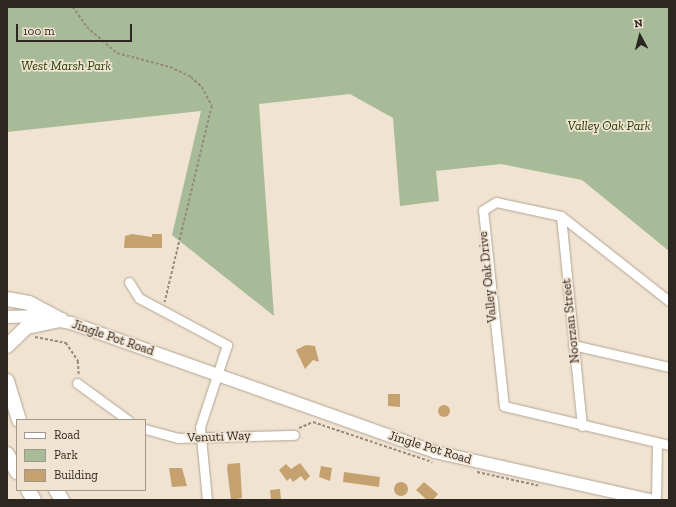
<!DOCTYPE html>
<style>
body{margin:0}
#map{position:relative;width:676px;height:507px;overflow:hidden;background:#f1e3d1;font-family:"Zilla Slab",serif}
div>[style]{position:absolute}
[style*='--x']{left:calc(var(--x)*1px);top:calc(var(--y)*1px);width:calc(var(--w)*1px);rotate:calc(var(--a)*1deg)}
.green>*{inset:0;background:#a8bb98}
.building>*{inset:0;background:#c5a16f}
.round{border-radius:50%}
.path>*{height:1.5px;margin-top:-0.75px;transform-origin:0;background:repeating-linear-gradient(90deg,#948a7e 0 3px,transparent 0 5px)}
.roads{filter:drop-shadow(0 0 1px #b0a492) drop-shadow(0 0 1px #b0a492)}
.minor>*{height:9px;margin:-4.5px;padding:0 4.5px;transform-origin:4.5px;border-radius:4.5px;background:#fff}
.secondary>*{height:12px;margin:-6px;padding:0 6px;transform-origin:6px;border-radius:6px;background:#fff}
.trunk>*{height:14px;margin:-7px;padding:0 7px;transform-origin:7px;border-radius:7px;background:#fff}
span{translate:-50% -50%;white-space:nowrap;text-align:center;line-height:1.15;-webkit-text-stroke:3.5px #f1e3d1;paint-order:stroke}
.park-label{font-size:13px;color:#1f3800;font-style:italic}
.street-label{font-size:13px;color:#2c2720}
.frame{position:absolute;inset:0;border:8px solid #2c2720;pointer-events:none}
.legend{position:absolute;left:16px;top:419px;width:130px;height:72px;box-sizing:border-box;background:#f1e3d1;border:1px solid #a2988a;margin:0;padding:5px 7px;list-style:none;font-size:12px;color:#2c2720}
.legend li{display:flex;align-items:center;gap:8px;height:20px}
.legend b{width:20px;border:1px solid #a2988a}
.north{position:absolute;left:620px;top:16px;width:40px;height:40px;-webkit-text-stroke:3px #f1e3d1;paint-order:stroke;rotate:353deg;font-size:11px;font-weight:700;line-height:16px;text-align:center;color:#2c2720}
.north::after{content:'';display:block;margin:auto;width:14px;height:18px;background:#2c2720;clip-path:polygon(50% 0,100% 100%,50% 72%,0 100%)}
.scale{position:absolute;left:16px;top:24px;width:116px;height:18px;box-sizing:border-box;border:2px solid #2c2720;border-top:0;padding-left:5px;font-size:12px;line-height:14px;white-space:nowrap;color:#2c2720;-webkit-text-stroke:3px #f1e3d1;paint-order:stroke}
</style>
<div id="map">
<div class="green">
<i style="clip-path:polygon(7px 7px,669px 7px,669px 251px,582px 180px,501px 164px,436px 171px,439px 201px,400px 206px,393px 118px,350px 94px,259px 104px,274px 316px,172px 235px,201px 111px,7px 132px)"></i>
</div>
<div class="building">
<i style="clip-path:polygon(132px 234px,152px 237px,152px 234px,162px 234px,162px 248px,124px 248px,125px 236px)"></i>
<i style="clip-path:polygon(306px 345px,315px 346px,319px 362px,313px 360px,305px 369px,296px 350px)"></i>
<i style="clip-path:polygon(388px 394px,400px 394px,400px 407px,388px 406px)"></i>
<i class="round" style="left:438px;top:405px;width:12px;height:12px"></i>
<i style="clip-path:polygon(240px 463px,242px 498px,231px 500px,227px 468px,228px 464px)"></i>
<i style="clip-path:polygon(300px 463px,310px 476px,305px 481px,301px 476px,293px 482px,290px 478px,287px 481px,279px 470px,286px 464px,291px 469px)"></i>
<i style="clip-path:polygon(321px 466px,332px 468px,330px 481px,319px 477px)"></i>
<i style="clip-path:polygon(169px 468px,182px 468px,187px 486px,172px 487px)"></i>
<i style="clip-path:polygon(344px 472px,380px 477px,379px 487px,343px 482px)"></i>
<i class="round" style="left:394px;top:482px;width:14px;height:14px"></i>
<i style="clip-path:polygon(424px 482px,438px 494px,433px 500px,427px 500px,416px 490px)"></i>
<i style="clip-path:polygon(280px 489px,281px 500px,271px 500px,270px 490px)"></i>
</div>
<div class="path">
<i style="--x:73;--y:7;--w:24;--a:55"></i>
<i style="--x:87;--y:27;--w:40;--a:41"></i>
<i style="--x:117;--y:53;--w:55;--a:14.8"></i>
<i style="--x:170;--y:67;--w:23;--a:25"></i>
<i style="--x:191;--y:77;--w:15;--a:42"></i>
<i style="--x:202;--y:87;--w:21;--a:62"></i>
<i style="--x:212;--y:106;--w:202;--a:103.5"></i>
<i style="--x:35;--y:337;--w:32;--a:11"></i>
<i style="--x:66;--y:343;--w:22;--a:56"></i>
<i style="--x:78;--y:361;--w:14;--a:86"></i>
<i style="--x:299;--y:428;--w:15;--a:-23"></i>
<i style="--x:313;--y:422;--w:126;--a:18.6"></i>
<i style="--x:477;--y:472;--w:65;--a:12.5"></i>
</div>
<div class="roads">
<div class="minor">
<i style="--x:561;--y:216;--w:211;--a:84.3"></i>
<i style="--x:129;--y:282;--w:19;--a:58"></i>
<i style="--x:139;--y:298;--w:100;--a:28.1"></i>
<i style="--x:227;--y:345;--w:86;--a:108.2"></i>
<i style="--x:200;--y:427;--w:73;--a:84.5"></i>
<i style="--x:669;--y:301;--w:137;--a:-141.8"></i>
<i style="--x:561;--y:216;--w:66;--a:-167.8"></i>
<i style="--x:496;--y:202;--w:15;--a:148"></i>
<i style="--x:483;--y:210;--w:197;--a:83.9"></i>
<i style="--x:504;--y:406;--w:170;--a:13.3"></i>
<i style="--x:573;--y:345;--w:98;--a:12.9"></i>
<i style="--x:77;--y:383;--w:63;--a:36"></i>
<i style="--x:145;--y:429;--w:34;--a:15"></i>
<i style="--x:178;--y:438;--w:116;--a:-1.5"></i>
<i style="--x:656;--y:500;--w:57;--a:-89"></i>
</div>
<div class="secondary">
<i style="--x:7;--y:317;--w:24;--a:-2"></i>
<i style="--x:31;--y:316;--w:41;--a:9.9"></i>
<i style="--x:71;--y:323;--w:386;--a:19.5"></i>
<i style="--x:435;--y:452;--w:220;--a:12.6"></i>
</div>
<div class="trunk">
<i style="--x:7;--y:299;--w:22;--a:10"></i>
<i style="--x:29;--y:303;--w:36;--a:28"></i>
<i style="--x:7;--y:346;--w:28;--a:-44"></i>
<i style="--x:27;--y:327;--w:35;--a:-12"></i>
<i style="--x:7;--y:381;--w:41;--a:72.9"></i>
<i style="--x:7;--y:454;--w:21;--a:61"></i>
<i style="--x:28;--y:490;--w:12;--a:59"></i>
<i style="--x:56;--y:490;--w:12;--a:59"></i>
</div>
</div>
<div class="park-label">
<span style="left:66px;top:66px">West Marsh Park</span>
<span style="left:609px;top:126px">Valley Oak Park</span>
</div>
<div class="street-label">
<span style="left:488px;top:277px;rotate:-96deg">Valley Oak Drive</span>
<span style="left:571px;top:321px;rotate:-96deg">Noorzan Street</span>
<span style="left:113px;top:338px;rotate:19deg">Jingle Pot Road</span>
<span style="left:219px;top:437px;rotate:-2deg">Venuti Way</span>
<span style="left:430px;top:448px;rotate:17deg">Jingle Pot Road</span>
</div>
<div class="frame"></div>
<ul class="legend">
<li><b style="height:5px;background:#fff"></b>Road</li>
<li><b style="height:11px;background:#a8bb98"></b>Park</li>
<li><b style="height:11px;background:#c5a16f"></b>Building</li>
</ul>
<div class="north">N</div>
<div class="scale">100 m</div>
</div>
